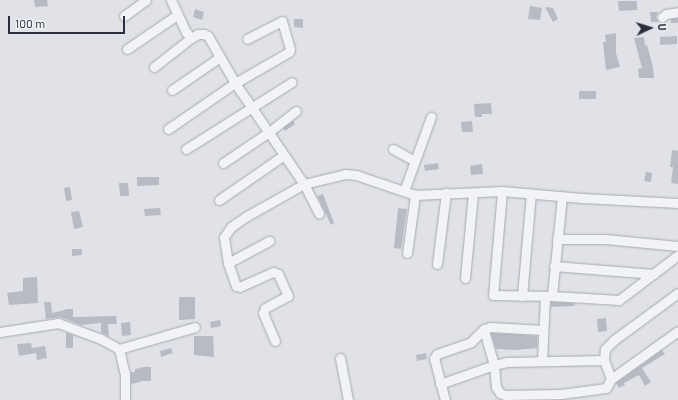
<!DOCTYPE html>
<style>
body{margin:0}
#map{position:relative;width:678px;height:400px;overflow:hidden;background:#e0e2e8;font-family:Barlow,sans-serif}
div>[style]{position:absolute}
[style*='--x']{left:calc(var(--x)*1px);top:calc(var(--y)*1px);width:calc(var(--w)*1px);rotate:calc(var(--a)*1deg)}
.building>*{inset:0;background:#b8bbc4}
.roads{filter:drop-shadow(0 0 1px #a6a8b1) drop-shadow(0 0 1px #a6a8b1)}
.minor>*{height:9px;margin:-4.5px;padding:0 4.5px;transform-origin:4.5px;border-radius:4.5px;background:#f2f3f6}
span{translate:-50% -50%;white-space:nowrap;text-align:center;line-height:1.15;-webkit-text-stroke:3.5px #eff1f5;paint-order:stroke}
.north{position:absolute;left:630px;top:8px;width:40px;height:40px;-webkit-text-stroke:3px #eff1f5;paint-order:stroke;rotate:86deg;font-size:11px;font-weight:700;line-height:16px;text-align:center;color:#2a2e3d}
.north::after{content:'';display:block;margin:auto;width:14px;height:18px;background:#2a2e3d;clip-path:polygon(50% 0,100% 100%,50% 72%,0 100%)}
.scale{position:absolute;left:8px;top:16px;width:117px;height:18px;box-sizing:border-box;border:2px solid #2a2e3d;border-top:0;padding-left:5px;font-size:12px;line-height:14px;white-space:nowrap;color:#2a2e3d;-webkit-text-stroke:3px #eff1f5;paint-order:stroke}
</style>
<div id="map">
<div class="building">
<i style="clip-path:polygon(34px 0,47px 0,48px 6px,35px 7px)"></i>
<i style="clip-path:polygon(618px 1px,637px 1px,637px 10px,619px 11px)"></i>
<i style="clip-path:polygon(530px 6px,542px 8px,540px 20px,528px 19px)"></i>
<i style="clip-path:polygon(545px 7px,553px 8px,558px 19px,553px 22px)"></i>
<i style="clip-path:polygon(195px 9px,204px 12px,202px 20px,193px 17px)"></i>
<i style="clip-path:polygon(650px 12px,658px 12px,656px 17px,658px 22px,651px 22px)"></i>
<i style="clip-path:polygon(678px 18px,678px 23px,671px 23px,671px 19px)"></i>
<i style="clip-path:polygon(294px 19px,303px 19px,303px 28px,294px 27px)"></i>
<i style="clip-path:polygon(616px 33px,616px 53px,620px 67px,606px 70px,603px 42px,606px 42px,605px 35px)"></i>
<i style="clip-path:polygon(677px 36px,677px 44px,660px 45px,660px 37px)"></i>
<i style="clip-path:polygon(644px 37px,645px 46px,647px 45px,653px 67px,654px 78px,639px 78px,638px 69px,642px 68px,634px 38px)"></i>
<i style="clip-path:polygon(579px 91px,596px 91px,596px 99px,579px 99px)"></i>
<i style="clip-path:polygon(491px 103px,492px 114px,482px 114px,482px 117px,475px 117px,474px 104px)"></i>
<i style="clip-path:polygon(293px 121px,295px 124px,285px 131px,283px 128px)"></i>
<i style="clip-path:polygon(472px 121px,473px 132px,462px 132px,461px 122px)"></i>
<i style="clip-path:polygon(672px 150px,678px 151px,678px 184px,671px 183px,673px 167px,670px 167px)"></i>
<i style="clip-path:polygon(438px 163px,439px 169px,425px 171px,424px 165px)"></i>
<i style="clip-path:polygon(482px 164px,483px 174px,471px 175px,470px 166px)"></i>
<i style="clip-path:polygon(646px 172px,652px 173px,651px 182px,644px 181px)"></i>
<i style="clip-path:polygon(137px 177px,159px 177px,159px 185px,137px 186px)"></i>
<i style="clip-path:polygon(119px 183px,128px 183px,129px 196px,120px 196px)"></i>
<i style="clip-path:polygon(70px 187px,72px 200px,66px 201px,64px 188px)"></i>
<i style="clip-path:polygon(323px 194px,334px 223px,331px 225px,318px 197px,317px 196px)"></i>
<i style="clip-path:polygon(160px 208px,161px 215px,145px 216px,144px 209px)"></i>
<i style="clip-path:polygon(398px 208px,407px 209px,401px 249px,394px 248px)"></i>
<i style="clip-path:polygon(79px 211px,83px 227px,74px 229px,71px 212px)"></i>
<i style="clip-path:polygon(72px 249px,82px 249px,82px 255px,72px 256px)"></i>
<i style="clip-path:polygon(37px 277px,38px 303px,9px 305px,7px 293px,23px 291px,23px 278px)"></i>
<i style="clip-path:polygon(179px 297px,195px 297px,195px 319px,179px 320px)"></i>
<i style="clip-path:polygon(44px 302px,51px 302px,52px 313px,65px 310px,65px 309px,73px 309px,73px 317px,116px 316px,117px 324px,108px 324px,109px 336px,101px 333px,101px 323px,81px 325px,60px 317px,46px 319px)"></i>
<i style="clip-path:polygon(551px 302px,574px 303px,574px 306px,551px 307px)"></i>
<i style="clip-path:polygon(606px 318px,607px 331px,598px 332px,597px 319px)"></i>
<i style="clip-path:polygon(220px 320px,221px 326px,211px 328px,210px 322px)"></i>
<i style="clip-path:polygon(130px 322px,131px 335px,122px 336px,121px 323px)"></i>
<i style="clip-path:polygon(66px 333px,73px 335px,73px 348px,66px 348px)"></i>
<i style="clip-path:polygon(491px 333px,537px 336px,537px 348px,515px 350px,496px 349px)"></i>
<i style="clip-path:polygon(194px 336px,213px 336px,214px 357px,194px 355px)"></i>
<i style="clip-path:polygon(31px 343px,32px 348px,45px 346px,47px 358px,37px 360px,36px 353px,19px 356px,17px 344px)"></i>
<i style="clip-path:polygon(171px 348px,173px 353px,161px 357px,160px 351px)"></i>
<i style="clip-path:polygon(662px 350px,665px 354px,642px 368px,651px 382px,645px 386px,639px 375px,624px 383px,625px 385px,619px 388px,616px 383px)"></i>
<i style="clip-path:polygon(426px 353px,427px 359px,417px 361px,416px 355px)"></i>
<i style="clip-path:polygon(144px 367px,151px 367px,151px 381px,140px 381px,141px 382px,131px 384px,131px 372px,135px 372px,135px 369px)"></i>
</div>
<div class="roads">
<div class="minor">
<i style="--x:171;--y:0;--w:35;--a:65"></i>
<i style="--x:186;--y:32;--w:8;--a:50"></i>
<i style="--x:191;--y:38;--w:8;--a:-30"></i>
<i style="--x:198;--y:34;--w:6;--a:0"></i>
<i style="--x:204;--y:34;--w:4;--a:27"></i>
<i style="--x:208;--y:36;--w:54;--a:60.1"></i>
<i style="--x:235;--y:83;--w:122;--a:55.7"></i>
<i style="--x:304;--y:184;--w:42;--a:-13.7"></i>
<i style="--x:345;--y:174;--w:11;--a:5"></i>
<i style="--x:356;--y:175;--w:62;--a:18.7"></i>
<i style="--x:415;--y:195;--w:87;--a:-2.6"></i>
<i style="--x:502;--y:191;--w:80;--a:5"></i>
<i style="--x:582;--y:198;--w:96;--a:3"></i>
<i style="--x:124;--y:16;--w:27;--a:-36"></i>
<i style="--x:662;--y:17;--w:5;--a:-37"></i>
<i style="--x:666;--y:14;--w:12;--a:-9"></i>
<i style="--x:127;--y:49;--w:60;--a:-34.2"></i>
<i style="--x:154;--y:67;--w:47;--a:-38.1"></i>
<i style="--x:172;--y:90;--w:58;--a:-34.5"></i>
<i style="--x:168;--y:129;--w:81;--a:-34.5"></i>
<i style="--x:235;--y:83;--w:62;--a:-29.9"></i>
<i style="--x:289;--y:52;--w:3;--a:-72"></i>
<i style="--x:290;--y:49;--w:29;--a:-106"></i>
<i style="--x:282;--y:21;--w:39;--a:153"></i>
<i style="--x:186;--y:149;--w:125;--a:-32.3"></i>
<i style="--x:393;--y:149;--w:23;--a:29"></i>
<i style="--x:223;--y:163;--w:55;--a:-34"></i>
<i style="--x:269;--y:132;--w:34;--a:-38"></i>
<i style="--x:404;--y:191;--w:79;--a:-70"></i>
<i style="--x:502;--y:191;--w:104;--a:94.9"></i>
<i style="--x:493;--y:295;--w:59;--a:1"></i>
<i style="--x:552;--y:296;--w:67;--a:3.4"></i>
<i style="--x:619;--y:300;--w:74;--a:-37.3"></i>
<i style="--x:219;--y:200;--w:79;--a:-34.7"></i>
<i style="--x:557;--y:239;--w:48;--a:0"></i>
<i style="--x:605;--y:239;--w:73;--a:5.5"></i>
<i style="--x:407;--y:253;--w:59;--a:-82.1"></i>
<i style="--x:228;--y:263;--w:47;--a:-28.2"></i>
<i style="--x:437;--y:264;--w:72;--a:-82.8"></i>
<i style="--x:554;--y:266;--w:100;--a:4.6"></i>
<i style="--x:465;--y:278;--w:85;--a:-84.6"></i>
<i style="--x:522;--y:296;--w:103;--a:-85"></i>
<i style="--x:552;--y:296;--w:100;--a:-84.3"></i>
<i style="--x:0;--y:332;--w:59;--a:-8.8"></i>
<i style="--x:58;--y:323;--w:46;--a:20.4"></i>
<i style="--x:101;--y:339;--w:21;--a:29"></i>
<i style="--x:119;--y:349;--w:26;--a:77"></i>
<i style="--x:125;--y:374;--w:26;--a:90"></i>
<i style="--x:275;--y:341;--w:30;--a:-113"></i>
<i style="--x:263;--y:313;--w:5;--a:-68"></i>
<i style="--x:265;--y:308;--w:26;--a:-28"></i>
<i style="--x:288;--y:296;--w:24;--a:-114"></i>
<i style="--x:278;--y:274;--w:5;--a:-158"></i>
<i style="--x:273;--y:272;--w:36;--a:156"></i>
<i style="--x:240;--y:287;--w:4;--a:-166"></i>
<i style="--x:236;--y:286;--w:24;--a:-109"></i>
<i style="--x:228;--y:263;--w:26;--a:-99"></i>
<i style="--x:224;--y:237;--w:12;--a:-55"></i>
<i style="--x:231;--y:227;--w:19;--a:-35"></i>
<i style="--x:247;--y:216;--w:65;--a:-29.3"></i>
<i style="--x:304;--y:184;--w:33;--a:63"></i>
<i style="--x:119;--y:349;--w:79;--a:-16.1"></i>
<i style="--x:340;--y:358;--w:43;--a:79.2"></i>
<i style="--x:604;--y:360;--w:97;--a:178.8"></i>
<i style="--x:507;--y:362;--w:13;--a:167"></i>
<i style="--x:494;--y:365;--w:22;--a:85"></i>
<i style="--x:496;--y:387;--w:7;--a:56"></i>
<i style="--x:500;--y:393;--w:5;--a:22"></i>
<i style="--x:505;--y:395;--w:56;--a:-1"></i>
<i style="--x:561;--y:394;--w:45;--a:-7.6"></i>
<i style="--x:606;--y:388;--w:10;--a:-61"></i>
<i style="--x:611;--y:379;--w:20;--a:-110"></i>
<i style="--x:604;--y:360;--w:11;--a:-85"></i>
<i style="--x:605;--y:349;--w:13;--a:-45"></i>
<i style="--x:614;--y:340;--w:79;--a:-36.3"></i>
<i style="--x:542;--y:361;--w:64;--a:-87.3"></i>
<i style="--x:611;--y:379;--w:82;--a:-35.6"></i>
<i style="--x:440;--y:384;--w:57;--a:-19.4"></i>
<i style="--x:494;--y:365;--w:37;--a:-106"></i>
<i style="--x:445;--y:400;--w:43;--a:-104.7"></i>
<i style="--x:434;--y:358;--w:5;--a:-53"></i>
<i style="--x:437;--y:354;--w:36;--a:-19"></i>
<i style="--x:471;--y:342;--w:18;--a:-45"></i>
<i style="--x:484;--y:329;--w:6;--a:-18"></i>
<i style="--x:490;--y:327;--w:53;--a:3.2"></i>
</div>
</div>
<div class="north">U</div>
<div class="scale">100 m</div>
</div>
